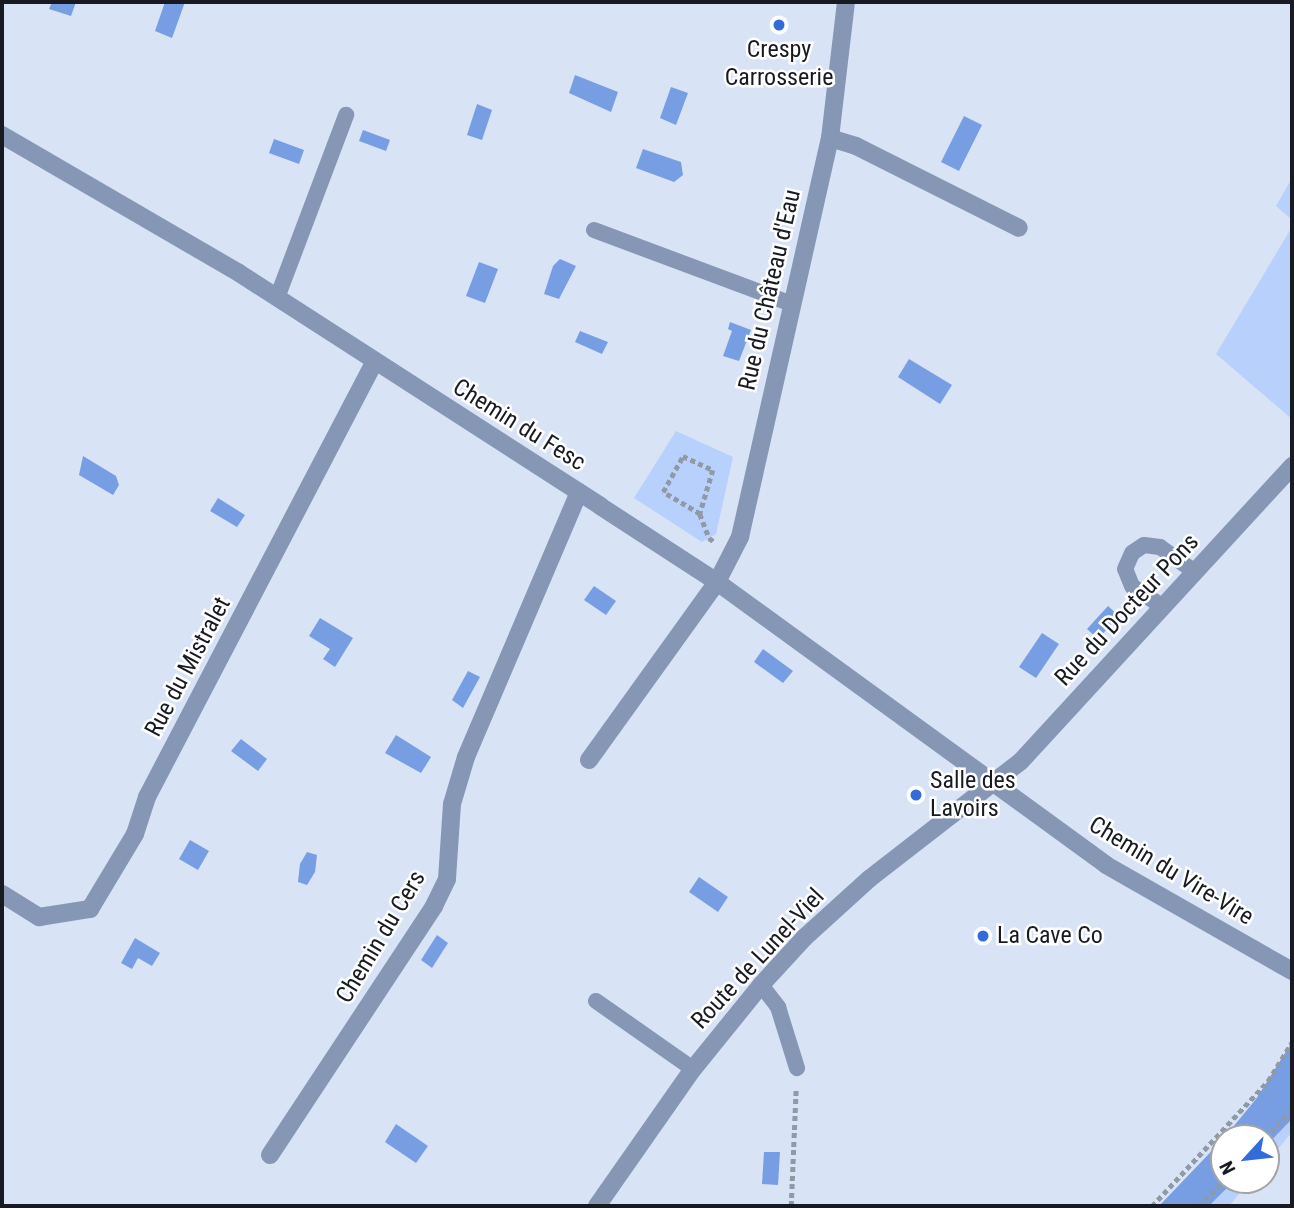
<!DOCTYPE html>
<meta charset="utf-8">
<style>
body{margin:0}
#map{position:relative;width:1294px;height:1208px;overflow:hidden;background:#d8e3f5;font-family:"Roboto Condensed",sans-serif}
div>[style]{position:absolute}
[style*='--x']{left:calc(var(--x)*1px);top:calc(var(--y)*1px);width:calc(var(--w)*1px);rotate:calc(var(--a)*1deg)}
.green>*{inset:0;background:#b7d0fc}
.water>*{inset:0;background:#779ee2}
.path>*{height:4.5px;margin-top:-2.25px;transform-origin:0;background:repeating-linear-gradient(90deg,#9099a6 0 5px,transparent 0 8.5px)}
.service>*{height:16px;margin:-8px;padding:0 8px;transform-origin:8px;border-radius:8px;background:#8697b6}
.minor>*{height:18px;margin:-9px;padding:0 9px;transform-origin:9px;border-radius:9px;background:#8697b6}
.tertiary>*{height:18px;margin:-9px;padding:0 9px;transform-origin:9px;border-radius:9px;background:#8697b6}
.dots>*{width:19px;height:19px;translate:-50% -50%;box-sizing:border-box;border:4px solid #fff;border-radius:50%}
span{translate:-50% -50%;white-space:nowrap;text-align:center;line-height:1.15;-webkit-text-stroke:5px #fff;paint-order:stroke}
.poi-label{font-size:24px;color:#171b21}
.left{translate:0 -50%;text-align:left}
.street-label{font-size:24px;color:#171b21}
.frame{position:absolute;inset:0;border:4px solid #171b21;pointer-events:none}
.north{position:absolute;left:1210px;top:1124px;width:70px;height:70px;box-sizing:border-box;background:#fff;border:2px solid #a2a4a6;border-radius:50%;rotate:243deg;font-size:19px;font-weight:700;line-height:28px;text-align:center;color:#171b21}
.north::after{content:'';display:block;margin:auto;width:24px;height:32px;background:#326cda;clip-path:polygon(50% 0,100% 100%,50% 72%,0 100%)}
</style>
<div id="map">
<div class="green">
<i style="clip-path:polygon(1292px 178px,1292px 220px,1276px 206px)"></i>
<i style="clip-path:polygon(1292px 227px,1292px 419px,1216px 354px)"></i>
<i style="clip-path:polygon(676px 431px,733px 457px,716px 534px,702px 542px,634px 498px)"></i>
<i style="clip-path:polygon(1292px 1119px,1292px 1132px,1266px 1163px,1266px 1146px)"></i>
<i style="clip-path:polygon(1235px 1180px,1251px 1180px,1229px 1206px,1209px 1206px)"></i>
</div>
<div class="water">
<i style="clip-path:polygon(52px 2px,76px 2px,71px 16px,49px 9px)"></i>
<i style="clip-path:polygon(165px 2px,185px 2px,172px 38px,155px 31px)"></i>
<i style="clip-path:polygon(575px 75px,618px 92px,611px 112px,569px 93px)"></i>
<i style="clip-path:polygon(671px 87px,688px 93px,676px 125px,660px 118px)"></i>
<i style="clip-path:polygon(477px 104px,492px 110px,482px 140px,467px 135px)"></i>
<i style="clip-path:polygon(964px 116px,982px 125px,959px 171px,941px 162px)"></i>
<i style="clip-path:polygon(363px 130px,390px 140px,386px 151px,359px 141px)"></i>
<i style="clip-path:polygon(274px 139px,304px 150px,299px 164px,269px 153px)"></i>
<i style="clip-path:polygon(643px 149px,681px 162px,683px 175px,674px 182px,636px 168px)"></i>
<i style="clip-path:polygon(560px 259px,576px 266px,559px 299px,544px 294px,553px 266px)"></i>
<i style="clip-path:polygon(479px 262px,498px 269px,485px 303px,466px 296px)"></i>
<i style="clip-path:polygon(730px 322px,751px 330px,739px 361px,723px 356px,732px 331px,728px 329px)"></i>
<i style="clip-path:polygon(580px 331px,608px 342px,602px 354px,575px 342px)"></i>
<i style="clip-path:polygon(909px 359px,952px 385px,940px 404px,898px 377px)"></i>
<i style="clip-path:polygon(83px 456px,116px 476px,119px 485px,113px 495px,79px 475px)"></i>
<i style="clip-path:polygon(218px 498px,245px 515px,237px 527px,210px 511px)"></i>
<i style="clip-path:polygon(594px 586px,616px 601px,606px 615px,584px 600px)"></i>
<i style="clip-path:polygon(1108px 606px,1119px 616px,1098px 639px,1087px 629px)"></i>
<i style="clip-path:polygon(320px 618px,353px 638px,335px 667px,323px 659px,330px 649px,309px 636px)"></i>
<i style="clip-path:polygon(1042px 633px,1059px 644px,1036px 678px,1019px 667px)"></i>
<i style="clip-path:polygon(763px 649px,793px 671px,783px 683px,754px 662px)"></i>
<i style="clip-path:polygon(468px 671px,480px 677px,463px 708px,452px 700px)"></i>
<i style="clip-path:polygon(396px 735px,431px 757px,421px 773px,385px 753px)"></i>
<i style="clip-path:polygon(241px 739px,267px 759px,258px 771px,231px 751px)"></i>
<i style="clip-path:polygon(190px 840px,209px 851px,198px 870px,179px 859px)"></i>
<i style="clip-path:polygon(307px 852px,317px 855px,315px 872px,307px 885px,298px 882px,300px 864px)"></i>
<i style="clip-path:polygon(699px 877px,728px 897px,718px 912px,689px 892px)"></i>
<i style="clip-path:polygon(437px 935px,448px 943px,432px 968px,421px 960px)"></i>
<i style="clip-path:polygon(135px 938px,160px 953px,152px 966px,138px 958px,132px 969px,121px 963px)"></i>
<i style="clip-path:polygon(1292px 1042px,1292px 1119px,1266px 1146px,1266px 1138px,1224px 1138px,1256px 1099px)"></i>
<i style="clip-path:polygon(396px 1124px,428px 1146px,416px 1163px,385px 1142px)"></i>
<i style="clip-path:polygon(1224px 1138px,1224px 1180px,1235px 1180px,1209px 1206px,1159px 1206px)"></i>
<i style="clip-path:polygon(764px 1152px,780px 1152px,778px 1185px,762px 1184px)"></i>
</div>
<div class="path">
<i style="--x:700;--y:514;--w:43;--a:-149.3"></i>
<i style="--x:663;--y:492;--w:41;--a:-60.9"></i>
<i style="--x:683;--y:456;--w:33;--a:25"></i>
<i style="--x:713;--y:470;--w:46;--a:106.5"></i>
<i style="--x:700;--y:514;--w:26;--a:69"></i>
<i style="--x:709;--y:538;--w:7;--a:34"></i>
<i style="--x:1265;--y:1138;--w:39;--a:-46"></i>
<i style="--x:791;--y:1206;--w:118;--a:-87.6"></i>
<i style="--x:1152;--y:1206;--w:171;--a:-47.1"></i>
<i style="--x:1268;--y:1081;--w:46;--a:-58.4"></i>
<i style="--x:1199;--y:1206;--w:37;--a:-45"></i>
</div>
<div class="service">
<i style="--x:594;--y:230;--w:211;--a:20.5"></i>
<i style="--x:277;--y:298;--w:196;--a:-69.3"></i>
<i style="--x:1163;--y:607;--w:37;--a:-146"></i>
<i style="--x:1132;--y:586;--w:18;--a:-112"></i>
<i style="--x:1125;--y:569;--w:17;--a:-66"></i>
<i style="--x:1132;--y:553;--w:14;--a:-34"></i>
<i style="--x:1144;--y:545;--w:16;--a:7"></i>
<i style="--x:1160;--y:547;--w:43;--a:35.5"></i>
<i style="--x:761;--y:985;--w:28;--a:52"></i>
<i style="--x:778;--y:1007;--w:64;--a:72.7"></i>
<i style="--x:596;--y:1001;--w:118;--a:35"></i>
</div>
<div class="minor">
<i style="--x:2;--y:135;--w:274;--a:30.2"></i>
<i style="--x:239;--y:273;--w:430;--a:32.8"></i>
<i style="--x:600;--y:506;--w:140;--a:33"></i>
<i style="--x:717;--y:582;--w:481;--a:36"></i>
<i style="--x:1106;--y:865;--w:214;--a:29.7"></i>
<i style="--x:830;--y:138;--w:27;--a:17"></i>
<i style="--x:856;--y:146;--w:182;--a:26.7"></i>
<i style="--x:589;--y:760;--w:219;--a:-54.3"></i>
<i style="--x:717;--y:582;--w:51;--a:-62.9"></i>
<i style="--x:740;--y:537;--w:409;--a:-77.3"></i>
<i style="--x:830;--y:138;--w:137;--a:-83.3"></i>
<i style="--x:2;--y:894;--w:44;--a:31.9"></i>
<i style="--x:39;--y:917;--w:52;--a:-8.9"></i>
<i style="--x:90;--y:909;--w:87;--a:-59"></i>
<i style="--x:135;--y:834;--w:39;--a:-72"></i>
<i style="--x:147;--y:797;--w:491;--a:-62.4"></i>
<i style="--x:270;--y:1155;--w:298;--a:-56.6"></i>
<i style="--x:434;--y:906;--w:30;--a:-64"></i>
<i style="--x:447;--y:879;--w:75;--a:-86.2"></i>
<i style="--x:452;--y:804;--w:49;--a:-73.4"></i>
<i style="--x:466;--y:757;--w:288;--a:-66.9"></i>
</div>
<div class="tertiary">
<i style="--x:597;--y:1206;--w:167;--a:-55"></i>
<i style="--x:693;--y:1069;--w:108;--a:-51"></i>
<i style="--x:761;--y:985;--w:64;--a:-47.5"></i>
<i style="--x:804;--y:938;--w:88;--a:-42.2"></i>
<i style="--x:869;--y:879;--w:192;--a:-37.8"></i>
<i style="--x:1021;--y:761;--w:401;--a:-47.4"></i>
</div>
<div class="dots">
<i style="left:779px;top:25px;background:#326cda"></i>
<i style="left:916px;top:795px;background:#326cda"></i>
<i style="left:983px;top:936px;background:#326cda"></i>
</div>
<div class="poi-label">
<span style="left:779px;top:64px">Crespy<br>Carrosserie</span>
<span class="left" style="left:930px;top:795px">Salle des<br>Lavoirs</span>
<span class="left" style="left:997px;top:936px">La Cave Co</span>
</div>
<div class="street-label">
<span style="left:770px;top:290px;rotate:-77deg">Rue du Château d'Eau</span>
<span style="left:519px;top:425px;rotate:32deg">Chemin du Fesc</span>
<span style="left:1127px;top:610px;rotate:-47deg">Rue du Docteur Pons</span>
<span style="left:188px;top:667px;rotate:-62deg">Rue du Mistralet</span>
<span style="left:1171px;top:871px;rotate:31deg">Chemin du Vire-Vire</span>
<span style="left:381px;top:937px;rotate:-59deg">Chemin du Cers</span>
<span style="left:758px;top:959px;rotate:-47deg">Route de Lunel-Viel</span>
</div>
<div class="frame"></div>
<div class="north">N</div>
</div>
